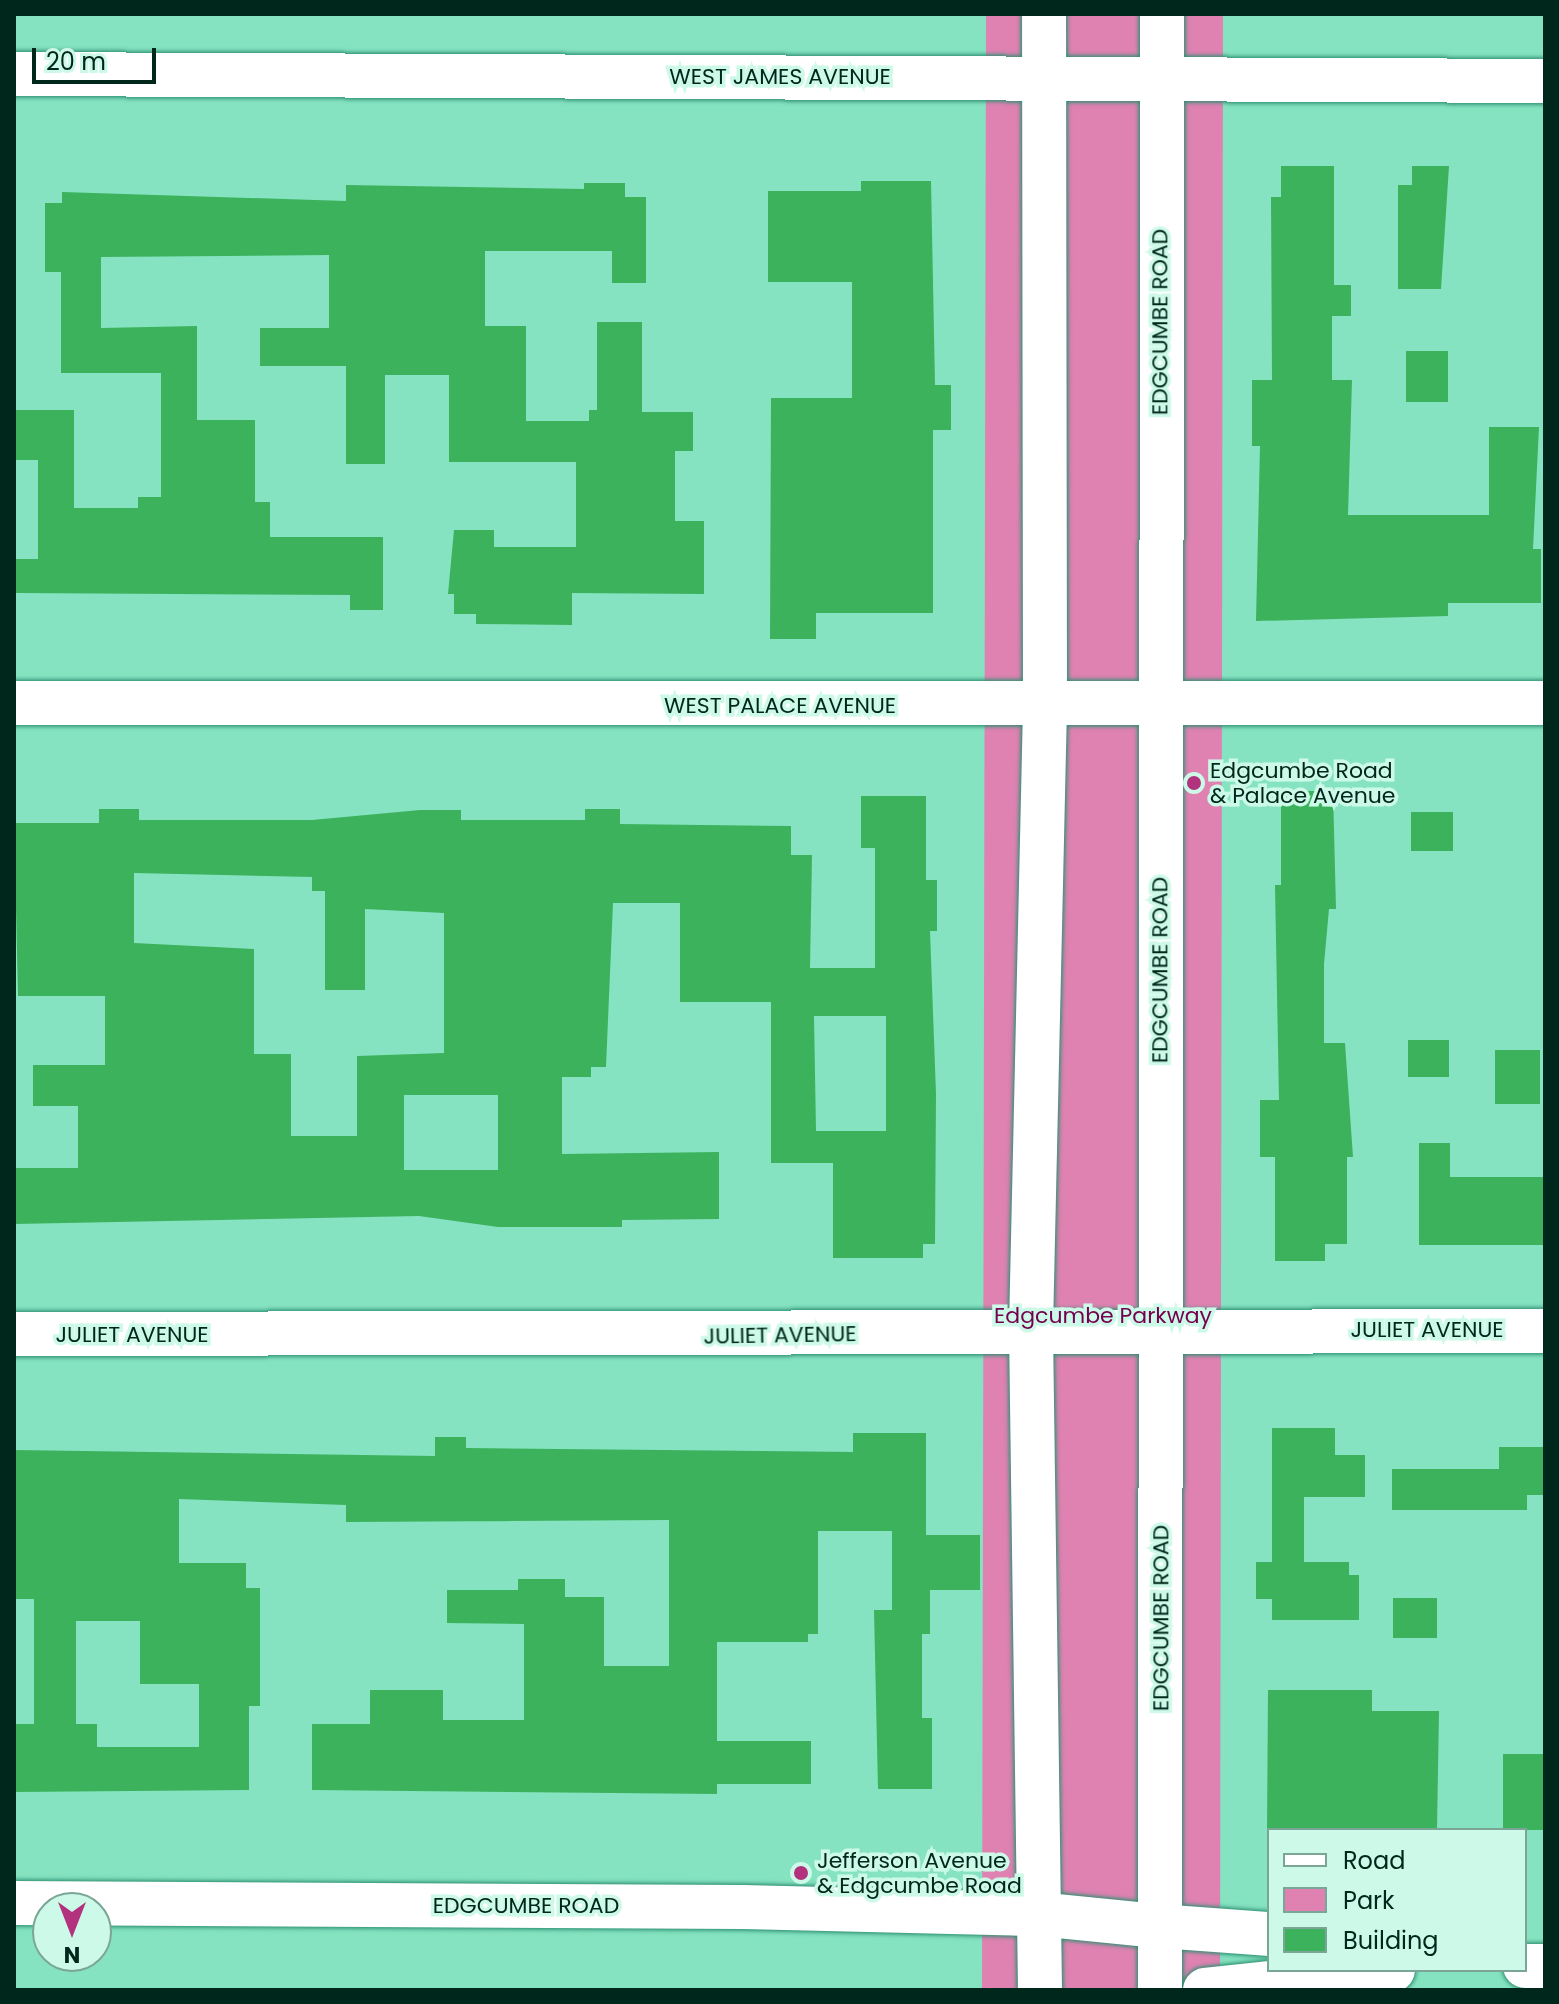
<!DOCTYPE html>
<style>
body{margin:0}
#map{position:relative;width:1559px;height:2004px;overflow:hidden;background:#85e3c1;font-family:Poppins,sans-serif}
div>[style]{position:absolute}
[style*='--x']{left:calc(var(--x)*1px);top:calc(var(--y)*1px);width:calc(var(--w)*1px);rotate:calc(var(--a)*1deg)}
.green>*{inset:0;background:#df82b2}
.building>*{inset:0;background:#3cb25c}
.roads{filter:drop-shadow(0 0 2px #2d9072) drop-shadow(0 0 2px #2d9072)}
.minor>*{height:44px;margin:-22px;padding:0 22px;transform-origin:22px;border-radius:22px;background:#fff}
.tertiary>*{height:44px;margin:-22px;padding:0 22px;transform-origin:22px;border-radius:22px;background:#fff}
.dots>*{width:22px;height:22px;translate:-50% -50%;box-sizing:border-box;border:4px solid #cdf9e8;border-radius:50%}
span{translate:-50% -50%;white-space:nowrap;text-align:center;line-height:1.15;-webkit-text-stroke:7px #cdf9e8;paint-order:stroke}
.street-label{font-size:22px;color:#00271b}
.poi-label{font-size:22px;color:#00271b}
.left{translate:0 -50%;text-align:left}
.park-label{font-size:22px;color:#74014d}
.frame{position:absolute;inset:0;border:16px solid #00271b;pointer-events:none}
.legend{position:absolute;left:1267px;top:1828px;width:260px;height:144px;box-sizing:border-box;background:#cdf9e8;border:2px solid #7ba596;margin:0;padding:10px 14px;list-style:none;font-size:24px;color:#00271b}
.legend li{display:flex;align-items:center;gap:16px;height:40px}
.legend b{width:40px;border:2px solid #7ba596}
.north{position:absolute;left:32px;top:1892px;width:80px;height:80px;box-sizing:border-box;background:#cdf9e8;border:2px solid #7ba596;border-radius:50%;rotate:180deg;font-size:22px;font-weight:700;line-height:32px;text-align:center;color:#00271b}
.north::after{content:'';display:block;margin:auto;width:28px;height:36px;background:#b3327e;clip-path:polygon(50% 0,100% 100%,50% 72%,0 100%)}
.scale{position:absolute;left:32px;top:48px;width:124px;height:36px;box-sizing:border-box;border:4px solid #00271b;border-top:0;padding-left:10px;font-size:24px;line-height:28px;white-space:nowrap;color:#00271b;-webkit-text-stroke:6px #cdf9e8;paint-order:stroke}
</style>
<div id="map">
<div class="green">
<i style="clip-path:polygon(986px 14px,1223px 14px,1220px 1990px,982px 1990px)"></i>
</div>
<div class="building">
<i style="clip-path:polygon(1281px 166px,1334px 166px,1334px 285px,1351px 285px,1351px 316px,1332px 316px,1332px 380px,1352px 380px,1348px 515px,1489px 515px,1489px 427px,1539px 427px,1533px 549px,1541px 549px,1541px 603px,1448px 603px,1448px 616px,1256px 621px,1260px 446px,1252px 446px,1252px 380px,1272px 380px,1271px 197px,1281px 197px)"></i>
<i style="clip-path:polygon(1412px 166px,1449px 166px,1441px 289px,1398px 289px,1398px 185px,1412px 185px)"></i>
<i style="clip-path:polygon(861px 181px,931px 181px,935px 385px,951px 385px,951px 430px,933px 430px,933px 613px,816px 613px,816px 639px,770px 639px,771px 398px,852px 398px,852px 282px,768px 282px,768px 191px,861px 191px)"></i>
<i style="clip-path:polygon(584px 183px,625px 183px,625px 197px,646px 197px,646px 283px,612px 283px,612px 251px,485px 251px,485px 326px,526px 326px,526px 421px,589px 421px,589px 410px,597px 410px,597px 322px,642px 322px,642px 412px,693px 412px,693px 451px,675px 451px,675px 521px,704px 521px,704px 594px,572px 593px,572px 625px,476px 624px,476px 614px,454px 614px,454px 594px,448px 594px,454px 530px,494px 530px,494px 547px,576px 547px,576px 462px,449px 462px,449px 375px,385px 375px,385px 464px,346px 464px,346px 366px,260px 366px,260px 328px,329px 328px,329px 255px,101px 257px,101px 328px,197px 326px,197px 420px,255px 420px,255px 502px,270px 502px,270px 537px,383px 537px,383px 610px,350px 610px,350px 595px,16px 593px,16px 559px,38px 559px,38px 460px,14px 460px,14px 410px,74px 410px,74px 508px,138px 508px,138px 497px,161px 497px,161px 373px,61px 373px,61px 272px,45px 272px,45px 203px,62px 203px,62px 192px,346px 201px,346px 185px,584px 189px)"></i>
<i style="clip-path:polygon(1406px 351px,1448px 351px,1448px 402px,1406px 402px)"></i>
<i style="clip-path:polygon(1281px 791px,1333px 791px,1336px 909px,1329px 909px,1324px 964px,1324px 1043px,1345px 1043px,1353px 1157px,1347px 1157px,1347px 1244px,1325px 1244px,1325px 1261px,1275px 1261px,1275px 1157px,1260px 1157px,1260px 1100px,1279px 1100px,1275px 885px,1281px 885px)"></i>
<i style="clip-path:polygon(evenodd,861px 796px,926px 796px,926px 880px,937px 880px,937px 931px,930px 931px,936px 1094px,935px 1244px,923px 1244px,923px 1258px,833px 1258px,833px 1163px,771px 1163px,771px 1002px,680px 1002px,680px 903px,613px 903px,606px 1067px,591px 1067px,591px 1077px,562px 1077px,562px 1154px,719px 1152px,719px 1219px,622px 1220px,622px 1227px,498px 1227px,419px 1216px,14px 1224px,14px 1168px,78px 1168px,78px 1106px,33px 1106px,33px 1065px,105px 1065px,105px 996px,18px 996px,14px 823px,99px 823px,99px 809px,139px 809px,139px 820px,312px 820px,420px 810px,461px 810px,461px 820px,585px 820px,585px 809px,620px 809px,620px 824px,791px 826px,791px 855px,812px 855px,810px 968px,875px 968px,875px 848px,861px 848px,861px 796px,134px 873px,312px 877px,312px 891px,325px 891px,325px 990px,365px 990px,365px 909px,444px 913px,444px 1053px,357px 1056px,357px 1136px,291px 1136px,291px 1054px,254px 1054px,254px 949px,134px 943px,134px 873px,861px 796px,814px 1016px,886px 1016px,886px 1131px,816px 1131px,814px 1016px,861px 796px,404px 1095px,498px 1095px,498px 1170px,404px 1170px,404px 1095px)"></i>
<i style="clip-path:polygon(1411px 812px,1453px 812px,1453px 851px,1411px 851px)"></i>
<i style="clip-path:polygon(1408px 1040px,1449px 1040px,1449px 1077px,1408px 1077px)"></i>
<i style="clip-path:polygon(1495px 1050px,1540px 1050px,1540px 1104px,1495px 1104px)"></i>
<i style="clip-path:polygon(1419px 1143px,1450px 1143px,1450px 1177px,1545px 1177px,1545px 1245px,1419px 1245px)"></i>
<i style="clip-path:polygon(1272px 1428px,1335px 1428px,1335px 1455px,1365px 1455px,1365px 1497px,1304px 1497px,1304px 1562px,1349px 1562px,1349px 1575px,1359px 1575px,1359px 1620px,1272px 1620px,1272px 1599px,1256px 1599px,1256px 1562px,1272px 1562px)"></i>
<i style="clip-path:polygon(evenodd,853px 1433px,926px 1433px,926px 1535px,980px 1535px,980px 1590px,930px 1590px,930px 1634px,922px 1634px,922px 1718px,932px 1718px,932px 1789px,878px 1789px,874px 1610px,892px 1610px,892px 1531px,818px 1531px,818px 1634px,808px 1634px,808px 1642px,717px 1642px,717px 1741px,811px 1741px,811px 1784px,717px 1784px,717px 1794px,312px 1790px,312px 1724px,370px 1724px,370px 1690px,443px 1690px,443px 1720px,524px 1720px,524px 1624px,447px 1623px,447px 1590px,518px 1590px,518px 1579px,565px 1579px,565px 1597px,604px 1597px,604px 1666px,669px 1666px,669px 1520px,346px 1522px,346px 1505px,179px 1499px,179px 1563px,246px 1563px,246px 1588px,260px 1588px,260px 1706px,249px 1706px,249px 1790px,14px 1792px,14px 1724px,34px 1724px,34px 1599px,14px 1599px,14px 1450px,435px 1456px,435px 1437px,466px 1437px,466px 1448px,853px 1452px,853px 1433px,76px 1621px,140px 1621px,140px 1684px,199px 1684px,199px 1747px,97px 1747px,97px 1724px,76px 1724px,76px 1621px)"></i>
<i style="clip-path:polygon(1499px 1447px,1545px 1447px,1545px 1495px,1527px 1495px,1527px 1510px,1392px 1510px,1392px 1469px,1499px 1469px)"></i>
<i style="clip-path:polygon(1393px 1598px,1437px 1598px,1437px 1638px,1393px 1638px)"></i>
<i style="clip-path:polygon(1268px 1690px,1372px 1690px,1372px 1711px,1439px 1711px,1437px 1830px,1267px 1830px)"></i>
<i style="clip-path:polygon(1503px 1754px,1545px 1754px,1545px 1830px,1503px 1830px)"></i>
</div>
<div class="roads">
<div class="minor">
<i style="--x:14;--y:74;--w:1531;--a:0.26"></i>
<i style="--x:14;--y:703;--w:1531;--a:0"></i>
<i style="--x:14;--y:1334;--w:1531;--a:-0.11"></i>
<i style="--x:1159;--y:1926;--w:110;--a:4.2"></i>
<i style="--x:1525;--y:1966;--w:20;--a:0"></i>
<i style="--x:1205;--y:1990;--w:189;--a:-6.1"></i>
</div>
<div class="tertiary">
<i style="--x:14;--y:1903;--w:729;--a:0.31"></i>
<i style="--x:743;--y:1907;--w:295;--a:1.4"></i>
<i style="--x:1038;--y:1914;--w:122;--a:5.7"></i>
<i style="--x:1040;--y:1990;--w:662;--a:-90.78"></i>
<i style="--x:1031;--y:1328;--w:623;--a:-88.71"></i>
<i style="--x:1045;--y:705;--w:691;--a:-90.08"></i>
<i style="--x:1160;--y:1990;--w:1976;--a:-89.94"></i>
</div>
</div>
<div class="dots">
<i style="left:1194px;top:783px;background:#b3327e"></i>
<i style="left:801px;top:1873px;background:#b3327e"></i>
</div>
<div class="street-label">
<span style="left:780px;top:77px">WEST JAMES AVENUE</span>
<span style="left:1160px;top:322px;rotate:-90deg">EDGCUMBE ROAD</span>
<span style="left:780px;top:706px">WEST PALACE AVENUE</span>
<span style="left:1160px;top:970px;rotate:-90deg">EDGCUMBE ROAD</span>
<span style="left:1427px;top:1330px">JULIET AVENUE</span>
<span style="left:132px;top:1335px">JULIET AVENUE</span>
<span style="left:780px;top:1335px;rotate:-1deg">JULIET AVENUE</span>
<span style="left:1161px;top:1618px;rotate:-90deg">EDGCUMBE ROAD</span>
<span style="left:526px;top:1906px">EDGCUMBE ROAD</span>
</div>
<div class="poi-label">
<span class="left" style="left:1210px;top:783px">Edgcumbe Road<br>&amp; Palace Avenue</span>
<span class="left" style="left:817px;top:1873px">Jefferson Avenue<br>&amp; Edgcumbe Road</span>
</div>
<div class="park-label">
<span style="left:1103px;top:1316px">Edgcumbe Parkway</span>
</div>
<div class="frame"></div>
<ul class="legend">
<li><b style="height:10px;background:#fff"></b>Road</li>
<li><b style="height:22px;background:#df82b2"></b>Park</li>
<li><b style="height:22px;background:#3cb25c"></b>Building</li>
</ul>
<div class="north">N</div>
<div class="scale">20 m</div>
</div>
